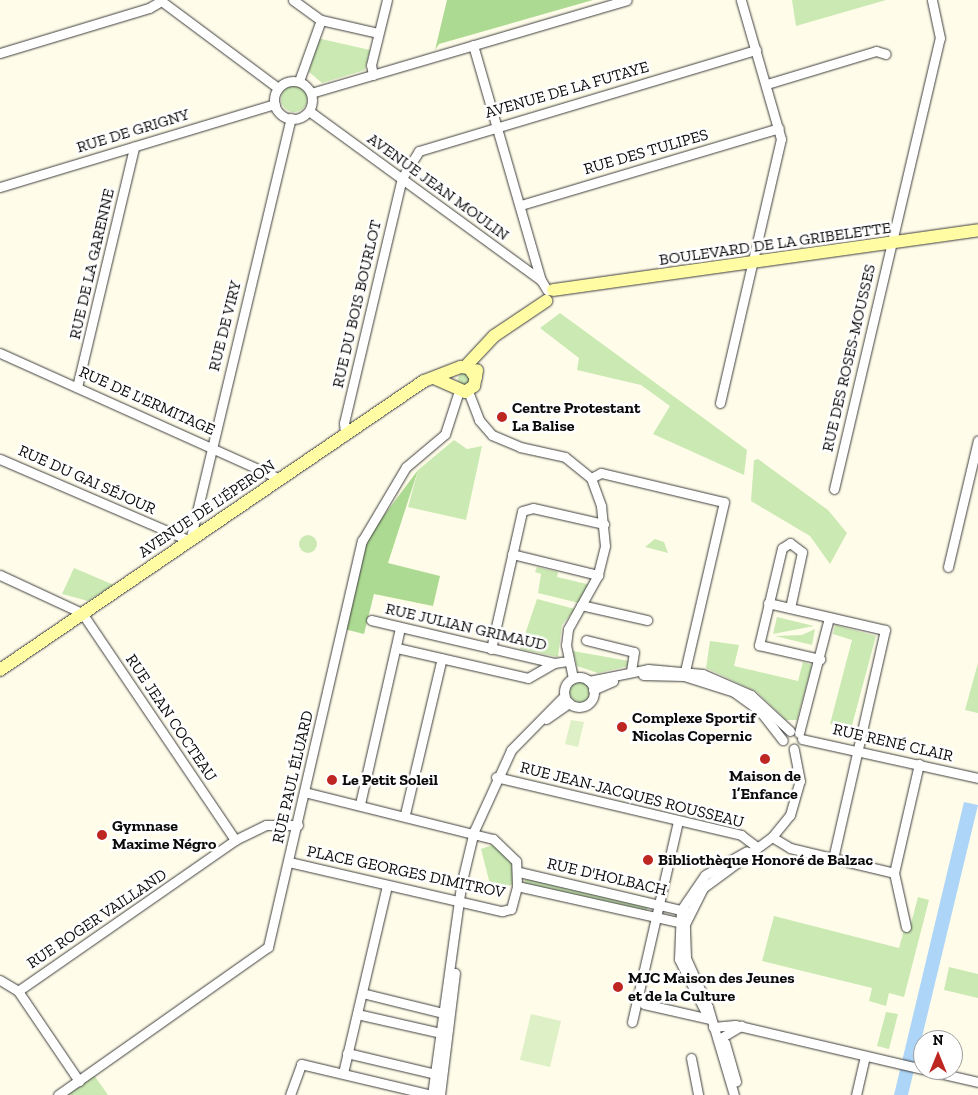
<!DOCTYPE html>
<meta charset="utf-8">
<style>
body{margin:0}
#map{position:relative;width:978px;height:1095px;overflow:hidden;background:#fffce9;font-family:"Zilla Slab",serif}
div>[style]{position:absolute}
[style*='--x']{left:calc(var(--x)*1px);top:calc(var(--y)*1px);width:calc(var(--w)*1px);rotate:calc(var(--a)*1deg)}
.green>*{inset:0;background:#cbe9b3}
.round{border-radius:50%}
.forest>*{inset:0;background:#adda92}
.pitch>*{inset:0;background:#def0c5}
.water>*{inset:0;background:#add5f7}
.roads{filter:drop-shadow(0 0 1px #3e3e3e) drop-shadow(0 0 1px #3e3e3e)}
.street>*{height:9px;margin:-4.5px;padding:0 4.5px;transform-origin:4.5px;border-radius:4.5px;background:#fff}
.street>.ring{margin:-4.5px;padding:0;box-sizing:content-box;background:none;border:9px solid #fff;border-radius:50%}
.secondary>*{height:12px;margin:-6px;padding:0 6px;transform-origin:6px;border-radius:6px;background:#fffca4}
.dots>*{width:14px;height:14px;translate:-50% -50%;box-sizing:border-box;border:2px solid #fff;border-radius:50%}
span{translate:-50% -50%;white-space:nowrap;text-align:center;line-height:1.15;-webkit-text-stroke:5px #fff;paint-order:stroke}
.street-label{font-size:16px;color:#0b0b0b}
.poi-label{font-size:16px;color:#0b0b0b;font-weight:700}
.left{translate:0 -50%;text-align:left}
.north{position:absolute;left:913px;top:1030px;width:50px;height:50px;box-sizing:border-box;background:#fff;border:1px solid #9d9d9d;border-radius:50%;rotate:0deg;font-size:14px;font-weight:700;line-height:20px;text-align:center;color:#0b0b0b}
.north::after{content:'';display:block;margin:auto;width:18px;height:22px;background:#bd2621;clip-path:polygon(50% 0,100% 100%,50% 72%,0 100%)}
</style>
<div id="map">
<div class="green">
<i style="clip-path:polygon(792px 0,886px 0,796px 26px)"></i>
<i style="clip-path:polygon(317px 38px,370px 50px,365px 70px,322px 83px,309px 72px)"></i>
<i class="round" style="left:281px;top:86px;width:26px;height:26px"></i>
<i style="clip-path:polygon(560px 313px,747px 450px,744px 475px,653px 434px,670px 406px,641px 385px,577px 370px,579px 358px,540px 328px)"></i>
<i class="round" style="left:458px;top:373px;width:12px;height:12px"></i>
<i style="clip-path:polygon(454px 440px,467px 449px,482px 446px,466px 520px,408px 507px,418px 470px)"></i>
<i style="clip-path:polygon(758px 459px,828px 510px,847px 533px,830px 564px,810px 536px,751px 501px,754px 460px)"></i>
<i class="round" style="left:299px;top:535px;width:18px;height:18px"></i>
<i style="clip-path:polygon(655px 539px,664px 542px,668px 553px,645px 547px)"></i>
<i style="clip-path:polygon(537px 567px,558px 572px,557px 577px,591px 585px,579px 603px,538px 593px,541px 574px,535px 572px)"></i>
<i style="clip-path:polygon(74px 568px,114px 585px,88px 601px,62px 594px)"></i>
<i style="clip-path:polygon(537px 599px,575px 609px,562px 625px,558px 657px,520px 649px)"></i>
<i style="clip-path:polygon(777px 617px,814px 626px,773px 634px)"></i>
<i style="clip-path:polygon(835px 625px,876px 636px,851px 729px,830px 724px,852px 640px,833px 634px)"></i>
<i style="clip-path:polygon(815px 629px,812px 645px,775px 636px,802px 635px)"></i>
<i style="clip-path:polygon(710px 641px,739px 645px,734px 666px,798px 681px,803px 662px,812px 665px,797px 720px,786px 720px,757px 692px,706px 668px)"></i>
<i style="clip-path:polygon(573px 651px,629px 661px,629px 666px,598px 673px,577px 666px)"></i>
<i style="clip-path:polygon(978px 663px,978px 713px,965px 710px)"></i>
<i class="round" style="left:570px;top:682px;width:20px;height:20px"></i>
<i style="clip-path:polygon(495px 844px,515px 868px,514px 884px,492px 892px,481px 849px)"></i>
<i style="clip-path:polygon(526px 877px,648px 906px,646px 912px,524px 884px)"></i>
<i style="clip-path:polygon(918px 897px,929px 900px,904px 997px,889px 993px,886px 1006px,869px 1001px,872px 988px,762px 961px,774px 916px,899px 948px,904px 930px,909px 931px)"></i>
<i style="clip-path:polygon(949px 967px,978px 974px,978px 998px,944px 990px)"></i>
<i style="clip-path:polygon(886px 1012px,898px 1014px,889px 1049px,877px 1046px)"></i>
<i style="clip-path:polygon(94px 1075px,108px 1095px,66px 1095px)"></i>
</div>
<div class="forest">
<i style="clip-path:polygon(447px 0,593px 0,439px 44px,435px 50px)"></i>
<i style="clip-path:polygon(418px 470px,388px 563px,440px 576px,433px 606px,374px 594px,364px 634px,344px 629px,364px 542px)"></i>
</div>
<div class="pitch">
<i style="clip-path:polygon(571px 720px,584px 722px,578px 747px,565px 744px)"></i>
<i style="clip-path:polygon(531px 1014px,561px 1021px,550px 1067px,520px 1060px)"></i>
</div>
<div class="water">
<i style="clip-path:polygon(964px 802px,978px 805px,908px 1095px,894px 1095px)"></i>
</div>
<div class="roads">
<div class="street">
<i style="--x:160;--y:0;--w:147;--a:36.7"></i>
<i style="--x:293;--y:0;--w:34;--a:36"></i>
<i style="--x:321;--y:20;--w:58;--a:12.8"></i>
<i style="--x:473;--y:45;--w:245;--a:73.9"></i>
<i style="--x:0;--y:53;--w:156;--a:-16.8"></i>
<i style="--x:149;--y:8;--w:14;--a:-30"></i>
<i style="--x:373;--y:75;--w:10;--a:-101"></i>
<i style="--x:371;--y:65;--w:67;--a:-76.2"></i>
<i style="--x:299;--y:81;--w:65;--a:-70.2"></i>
<i class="ring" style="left:274px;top:81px;width:29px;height:29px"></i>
<i style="--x:767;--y:84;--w:114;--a:-16.8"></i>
<i style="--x:876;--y:51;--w:10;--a:17"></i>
<i style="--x:311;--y:93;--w:329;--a:-16.4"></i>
<i style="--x:309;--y:111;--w:287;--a:36.1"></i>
<i style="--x:541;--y:280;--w:12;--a:59"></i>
<i style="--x:0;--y:187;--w:287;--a:-16.8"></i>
<i style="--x:521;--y:205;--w:269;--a:-16.6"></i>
<i style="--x:0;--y:353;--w:308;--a:24.2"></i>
<i style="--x:77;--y:387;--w:247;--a:-76.6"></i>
<i style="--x:468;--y:391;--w:31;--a:69"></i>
<i style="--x:479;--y:420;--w:20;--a:49"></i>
<i style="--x:492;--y:435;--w:30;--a:23"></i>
<i style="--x:520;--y:447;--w:46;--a:12.5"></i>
<i style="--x:565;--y:457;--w:33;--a:39"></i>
<i style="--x:591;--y:478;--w:30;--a:70"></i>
<i style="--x:601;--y:506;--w:40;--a:84.3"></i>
<i style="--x:605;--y:546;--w:30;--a:104"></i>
<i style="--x:598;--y:575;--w:62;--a:119.1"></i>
<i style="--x:568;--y:629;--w:16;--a:97"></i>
<i style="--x:566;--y:645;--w:34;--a:78"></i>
<i style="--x:720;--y:403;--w:271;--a:-77"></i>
<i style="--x:781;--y:139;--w:145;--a:-106.1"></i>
<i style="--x:345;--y:436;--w:13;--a:-94"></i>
<i style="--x:344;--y:423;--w:252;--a:-76.7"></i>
<i style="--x:402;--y:178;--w:32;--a:-58"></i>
<i style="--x:419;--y:151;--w:352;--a:-16.7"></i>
<i style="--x:0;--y:459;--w:207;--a:23.3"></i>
<i style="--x:190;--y:541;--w:435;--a:-76.6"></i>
<i style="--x:591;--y:478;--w:11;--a:-27"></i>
<i style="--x:601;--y:473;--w:126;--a:13.3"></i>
<i style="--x:724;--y:502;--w:173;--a:103"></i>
<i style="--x:834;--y:489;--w:463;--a:-76.8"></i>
<i style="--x:940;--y:38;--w:39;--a:-102"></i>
<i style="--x:512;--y:554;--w:89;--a:13.7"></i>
<i style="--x:948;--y:567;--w:130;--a:-76.7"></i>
<i style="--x:0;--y:575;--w:90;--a:24.9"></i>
<i style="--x:82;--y:613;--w:274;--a:56"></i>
<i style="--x:768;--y:603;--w:120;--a:13"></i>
<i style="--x:885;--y:630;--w:234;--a:102.8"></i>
<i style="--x:581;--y:605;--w:68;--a:12.8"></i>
<i style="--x:790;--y:608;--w:57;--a:-77.9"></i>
<i style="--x:802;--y:552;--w:15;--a:-143"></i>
<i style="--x:790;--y:543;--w:9;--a:148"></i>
<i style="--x:782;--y:548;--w:100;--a:103.3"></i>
<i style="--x:759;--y:645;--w:63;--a:12.9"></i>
<i style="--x:371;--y:620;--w:188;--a:13.2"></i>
<i style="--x:554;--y:663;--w:15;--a:-8"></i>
<i style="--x:586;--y:640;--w:49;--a:14"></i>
<i style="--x:634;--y:652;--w:19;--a:99"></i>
<i style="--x:397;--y:648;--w:134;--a:12.9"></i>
<i style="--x:528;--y:678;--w:30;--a:-30"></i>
<i style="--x:491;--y:649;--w:141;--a:-77.3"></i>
<i style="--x:522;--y:511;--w:11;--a:-15"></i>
<i style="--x:533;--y:508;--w:73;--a:12.7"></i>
<i style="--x:643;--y:675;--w:41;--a:1.4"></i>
<i style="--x:684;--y:676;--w:52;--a:17.7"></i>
<i style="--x:734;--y:692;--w:32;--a:36"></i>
<i style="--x:760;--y:711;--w:37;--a:52"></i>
<i class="ring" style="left:564px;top:677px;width:21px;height:21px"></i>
<i style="--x:589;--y:681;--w:60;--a:-11.5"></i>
<i style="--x:648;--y:669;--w:55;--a:5.2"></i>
<i style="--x:703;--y:674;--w:52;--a:23.6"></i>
<i style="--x:751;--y:695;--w:53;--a:42.7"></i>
<i style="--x:593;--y:690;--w:22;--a:-24"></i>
<i style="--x:546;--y:719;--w:28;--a:-35"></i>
<i style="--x:799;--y:733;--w:119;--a:-75.4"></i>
<i style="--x:802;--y:739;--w:180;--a:12.5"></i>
<i style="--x:496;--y:777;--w:252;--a:13.3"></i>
<i style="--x:741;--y:835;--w:20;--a:37"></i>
<i style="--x:360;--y:804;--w:180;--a:-77.2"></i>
<i style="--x:405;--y:814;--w:160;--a:-76.7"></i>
<i style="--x:772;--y:837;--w:21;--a:31"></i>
<i style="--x:790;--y:848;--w:107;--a:13.5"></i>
<i style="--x:289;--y:862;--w:219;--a:13"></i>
<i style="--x:502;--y:911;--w:9;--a:-13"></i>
<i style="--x:511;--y:909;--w:24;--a:-75"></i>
<i style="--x:517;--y:886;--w:25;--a:-92"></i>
<i style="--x:516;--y:861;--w:32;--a:-136"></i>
<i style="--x:493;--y:839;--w:194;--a:-166"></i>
<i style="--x:519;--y:872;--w:171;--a:13.2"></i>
<i style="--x:517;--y:886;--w:169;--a:12.6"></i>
<i style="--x:906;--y:927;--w:55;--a:-102.5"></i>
<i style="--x:894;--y:873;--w:112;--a:-77.1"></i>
<i style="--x:0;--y:980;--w:21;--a:31"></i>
<i style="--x:18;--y:991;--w:109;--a:55.9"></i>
<i style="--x:18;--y:991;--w:264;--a:-34.8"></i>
<i style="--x:235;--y:840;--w:34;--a:-26"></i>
<i style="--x:266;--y:825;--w:32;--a:0"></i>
<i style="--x:362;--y:993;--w:88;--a:13.9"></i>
<i style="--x:644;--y:1004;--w:68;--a:12.8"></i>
<i style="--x:357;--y:1014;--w:90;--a:12.8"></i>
<i style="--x:708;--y:1017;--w:65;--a:-116.6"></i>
<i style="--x:679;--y:959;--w:49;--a:-87.7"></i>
<i style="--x:681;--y:910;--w:42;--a:-55.6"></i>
<i style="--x:705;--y:875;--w:48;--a:-29.7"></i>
<i style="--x:632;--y:1022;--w:206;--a:-77.1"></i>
<i style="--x:713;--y:1027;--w:22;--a:-5"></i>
<i style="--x:735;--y:1025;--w:193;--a:13.2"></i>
<i style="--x:719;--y:1039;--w:7;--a:34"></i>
<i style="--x:725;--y:1043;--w:40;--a:74"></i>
<i style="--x:719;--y:1039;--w:26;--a:-31"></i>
<i style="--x:347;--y:1053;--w:96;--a:13.3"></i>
<i style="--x:691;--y:1058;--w:38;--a:79"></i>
<i style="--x:926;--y:1070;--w:53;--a:13"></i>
<i style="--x:343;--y:1073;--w:193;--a:-76.8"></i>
<i style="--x:58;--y:1095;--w:257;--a:-35.2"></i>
<i style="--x:268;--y:947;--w:417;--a:-77"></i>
<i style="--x:362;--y:541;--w:86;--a:-59.3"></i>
<i style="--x:406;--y:467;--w:51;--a:-40.2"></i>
<i style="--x:445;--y:434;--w:45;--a:-72"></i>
<i style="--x:290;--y:1095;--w:33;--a:-70"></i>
<i style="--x:301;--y:1064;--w:135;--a:13.3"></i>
<i style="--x:432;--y:1095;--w:212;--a:-82.1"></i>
<i style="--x:461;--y:885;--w:56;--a:-76.5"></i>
<i style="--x:474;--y:831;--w:89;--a:-65.4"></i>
<i style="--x:511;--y:750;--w:76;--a:-45.5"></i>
<i style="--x:440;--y:1095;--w:123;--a:-83"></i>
<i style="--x:734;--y:1095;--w:92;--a:-106.5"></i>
<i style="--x:708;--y:1007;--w:54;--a:-114.2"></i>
<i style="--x:686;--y:958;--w:34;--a:-92"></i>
<i style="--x:685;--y:924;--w:40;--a:-63.4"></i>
<i style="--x:703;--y:888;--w:86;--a:-36.5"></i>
<i style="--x:772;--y:837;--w:28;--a:-51"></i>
<i style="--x:790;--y:815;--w:35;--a:-74"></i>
<i style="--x:800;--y:781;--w:33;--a:-101"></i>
<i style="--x:856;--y:1095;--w:40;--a:-77"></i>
</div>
<div class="secondary">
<i style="--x:553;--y:290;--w:429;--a:-8"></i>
<i style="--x:465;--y:367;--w:42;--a:-46.9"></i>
<i style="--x:494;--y:336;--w:63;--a:-33.9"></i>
<i style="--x:434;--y:378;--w:34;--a:24"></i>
<i style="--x:465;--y:392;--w:11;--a:-34"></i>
<i style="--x:474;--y:386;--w:16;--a:-79"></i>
<i style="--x:0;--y:670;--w:513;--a:-34.28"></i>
<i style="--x:424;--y:381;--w:40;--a:-21"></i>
<i style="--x:461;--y:367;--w:8;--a:7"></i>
<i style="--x:469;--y:368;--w:12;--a:55"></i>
</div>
</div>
<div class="dots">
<i style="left:502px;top:417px;background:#bd2621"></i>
<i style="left:622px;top:727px;background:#bd2621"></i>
<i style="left:765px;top:759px;background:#bd2621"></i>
<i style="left:332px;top:780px;background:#bd2621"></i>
<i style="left:102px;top:835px;background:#bd2621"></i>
<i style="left:648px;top:860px;background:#bd2621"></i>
<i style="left:618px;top:987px;background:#bd2621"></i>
</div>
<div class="street-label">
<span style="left:567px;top:90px;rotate:-16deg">AVENUE DE LA FUTAYE</span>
<span style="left:133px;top:131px;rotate:-17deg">RUE DE GRIGNY</span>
<span style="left:646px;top:152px;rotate:-16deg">RUE DES TULIPES</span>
<span style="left:438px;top:187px;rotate:36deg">AVENUE JEAN MOULIN</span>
<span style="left:775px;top:244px;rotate:-8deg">BOULEVARD DE LA GRIBELETTE</span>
<span style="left:92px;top:264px;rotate:-77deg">RUE DE LA GARENNE</span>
<span style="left:357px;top:304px;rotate:-77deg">RUE DU BOIS BOURLOT</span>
<span style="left:225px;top:326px;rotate:-76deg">RUE DE VIRY</span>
<span style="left:849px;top:358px;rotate:-77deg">RUE DES ROSES-MOUSSES</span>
<span style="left:147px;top:401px;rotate:24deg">RUE DE L'ERMITAGE</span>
<span style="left:87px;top:480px;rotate:24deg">RUE DU GAI SÉJOUR</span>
<span style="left:207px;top:509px;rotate:-34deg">AVENUE DE L'ÉPERON</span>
<span style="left:466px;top:627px;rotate:13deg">RUE JULIAN GRIMAUD</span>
<span style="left:171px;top:718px;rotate:56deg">RUE JEAN COCTEAU</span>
<span style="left:893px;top:743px;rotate:13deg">RUE RENÉ CLAIR</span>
<span style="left:293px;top:777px;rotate:-77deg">RUE PAUL ÉLUARD</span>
<span style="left:632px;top:795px;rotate:14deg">RUE JEAN-JACQUES ROUSSEAU</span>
<span style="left:406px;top:872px;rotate:12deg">PLACE GEORGES DIMITROV</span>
<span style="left:607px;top:877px;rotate:13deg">RUE D'HOLBACH</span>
<span style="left:97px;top:919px;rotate:-34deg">RUE ROGER VAILLAND</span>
</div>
<div class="poi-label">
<span class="left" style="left:512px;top:417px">Centre Protestant<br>La Balise</span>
<span class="left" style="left:632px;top:727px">Complexe Sportif<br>Nicolas Copernic</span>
<span style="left:765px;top:785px">Maison de<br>l’Enfance</span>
<span class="left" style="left:342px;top:780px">Le Petit Soleil</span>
<span class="left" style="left:112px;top:835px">Gymnase<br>Maxime Négro</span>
<span class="left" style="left:658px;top:860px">Bibliothèque Honoré de Balzac</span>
<span class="left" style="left:628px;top:987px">MJC Maison des Jeunes<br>et de la Culture</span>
</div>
<div class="north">N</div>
</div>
